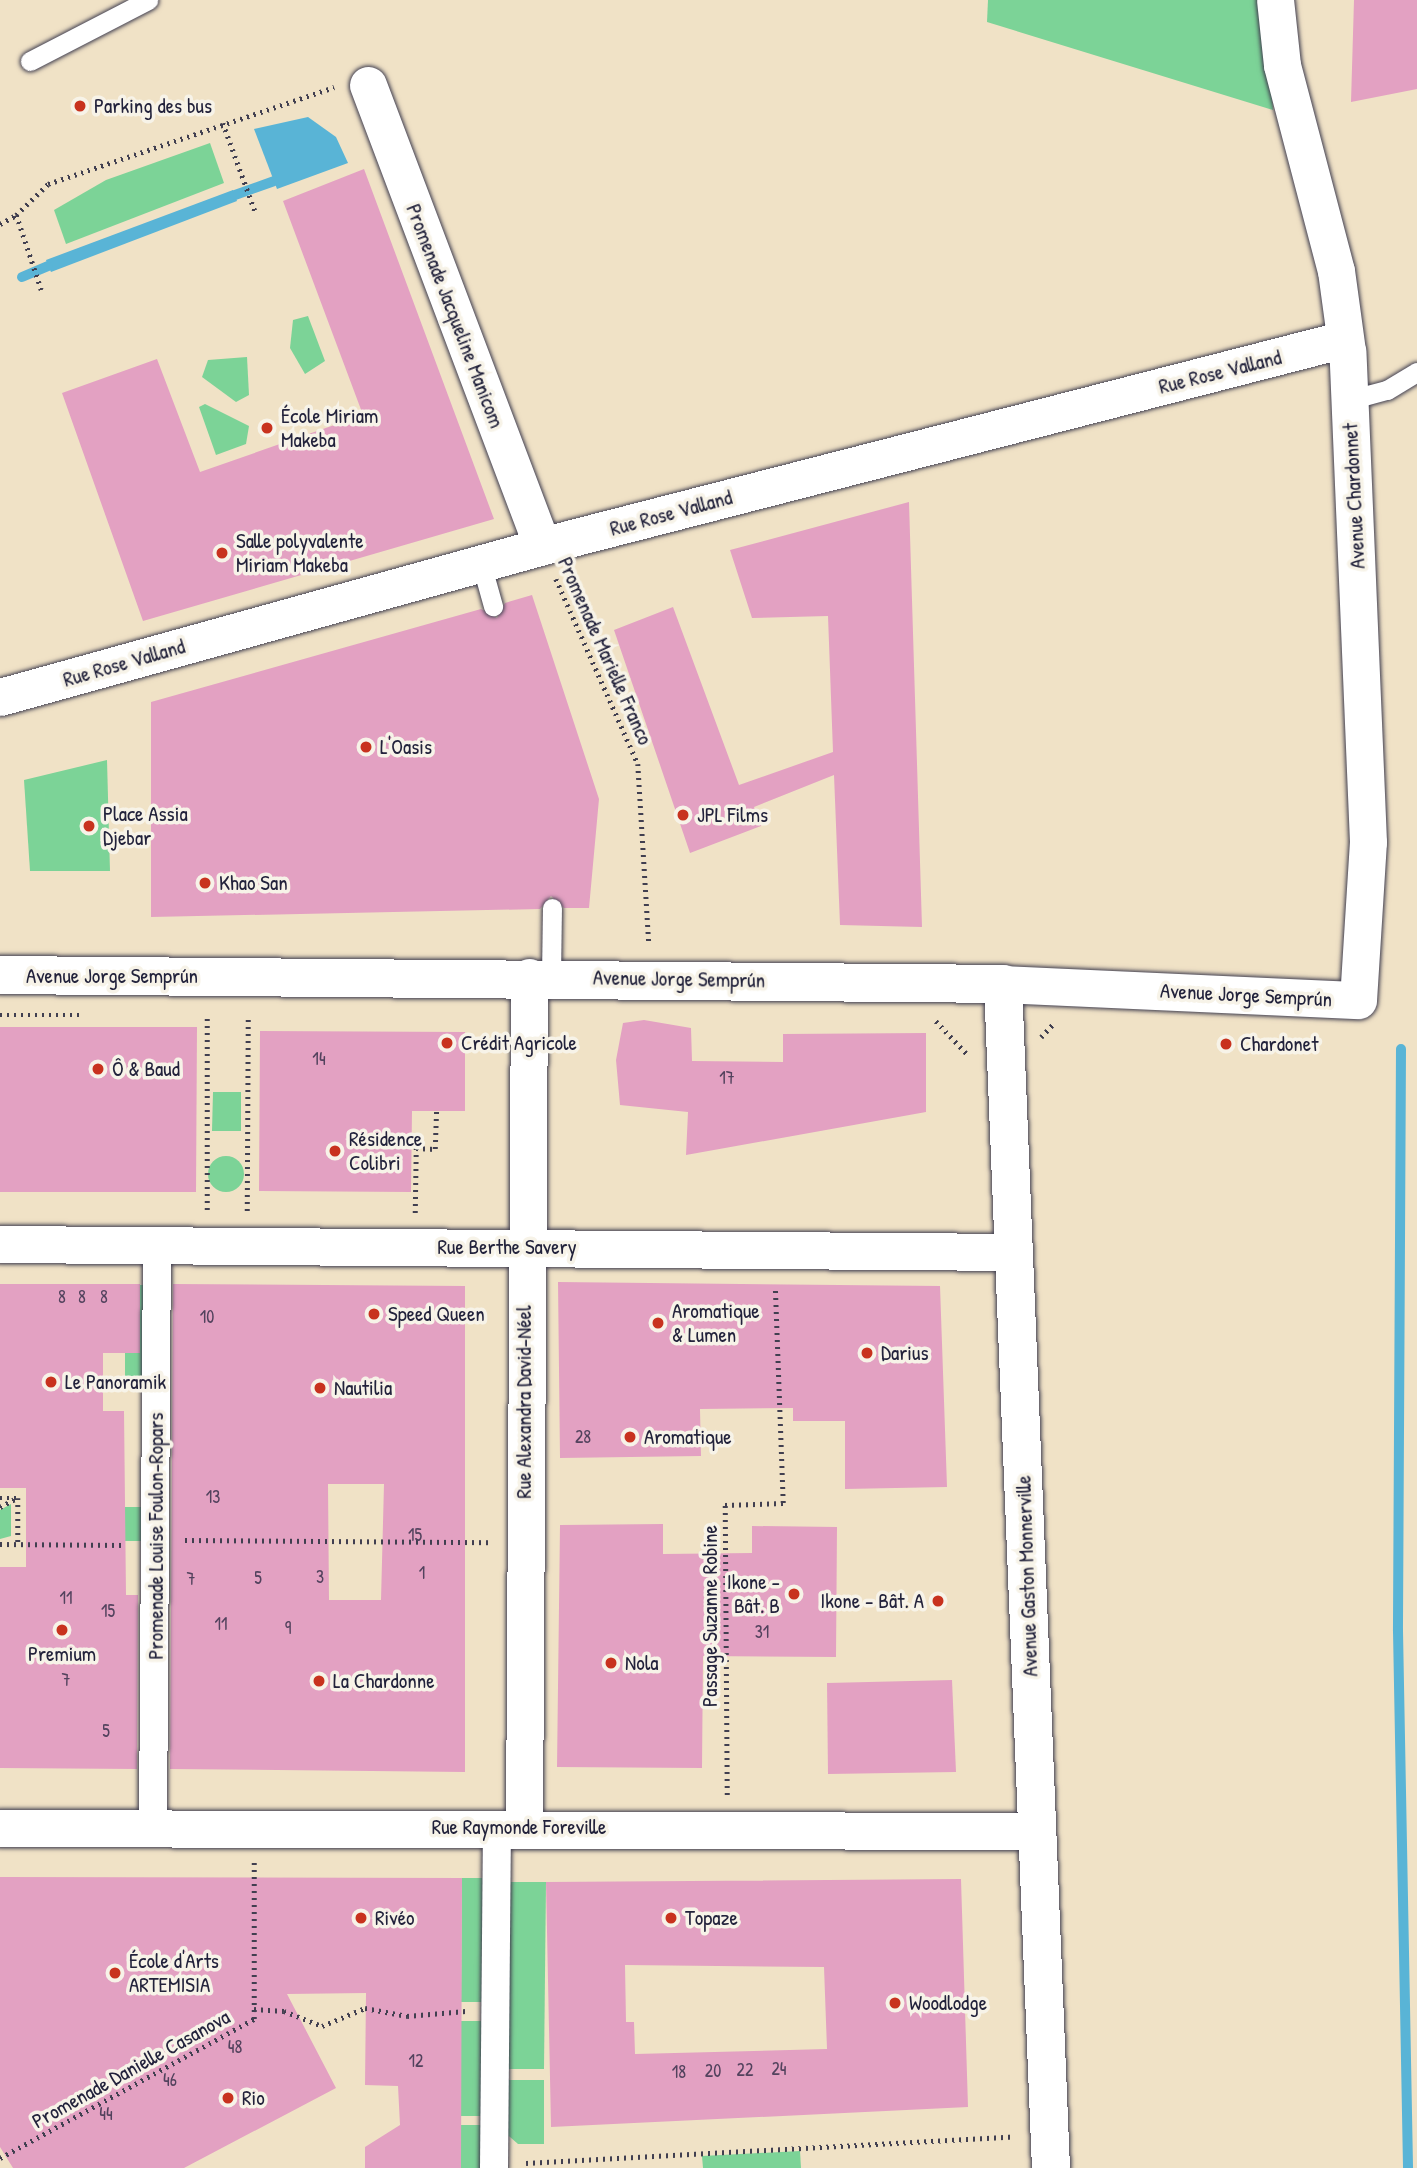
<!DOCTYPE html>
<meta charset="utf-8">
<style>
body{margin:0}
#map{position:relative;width:1417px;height:2168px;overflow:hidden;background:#f0e2c6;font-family:"Patrick Hand",sans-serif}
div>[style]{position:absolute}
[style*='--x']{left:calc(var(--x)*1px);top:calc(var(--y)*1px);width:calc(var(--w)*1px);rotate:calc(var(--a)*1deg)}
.green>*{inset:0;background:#7cd397}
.round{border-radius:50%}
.water>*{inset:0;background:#59b4d6}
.stream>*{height:10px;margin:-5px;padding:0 5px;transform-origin:5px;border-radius:5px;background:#59b4d6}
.building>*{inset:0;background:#e3a1c2}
.path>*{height:4.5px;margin-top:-2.25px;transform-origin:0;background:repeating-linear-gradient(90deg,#413f50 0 2px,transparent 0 7px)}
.roads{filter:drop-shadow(0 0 2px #413f50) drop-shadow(0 0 2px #413f50)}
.service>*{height:19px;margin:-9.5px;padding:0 9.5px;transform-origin:9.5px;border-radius:9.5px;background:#fff}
.pedestrian>*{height:28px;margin:-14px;padding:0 14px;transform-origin:14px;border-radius:14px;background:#fff}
.minor>*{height:37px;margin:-18.5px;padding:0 18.5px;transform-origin:18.5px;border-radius:18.5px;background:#fff}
.tertiary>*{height:38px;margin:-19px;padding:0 19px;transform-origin:19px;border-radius:19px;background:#fff}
.dots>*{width:19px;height:19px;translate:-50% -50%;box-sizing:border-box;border:4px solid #f7f3e8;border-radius:50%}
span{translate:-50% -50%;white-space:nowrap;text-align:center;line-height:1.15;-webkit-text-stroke:7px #f7f3e8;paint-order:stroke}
.number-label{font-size:18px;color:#52425d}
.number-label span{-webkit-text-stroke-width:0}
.poi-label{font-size:21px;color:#22223b}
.left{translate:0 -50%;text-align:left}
.right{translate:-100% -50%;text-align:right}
.street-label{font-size:21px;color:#22223b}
</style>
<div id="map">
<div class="green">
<i style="clip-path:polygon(988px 0,1266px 0,1273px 110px,987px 22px)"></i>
<i style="clip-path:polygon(210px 143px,224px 183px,66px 244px,54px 210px,106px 180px)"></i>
<i style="clip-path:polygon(308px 316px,325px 361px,305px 374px,290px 348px,293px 320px)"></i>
<i style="clip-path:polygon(247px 357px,249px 395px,236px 402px,202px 377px,208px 360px)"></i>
<i style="clip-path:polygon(205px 404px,249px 426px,246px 444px,216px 455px,199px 407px)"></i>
<i style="clip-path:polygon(107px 760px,110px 871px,30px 871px,24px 780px)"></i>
<i style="clip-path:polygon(213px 1092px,241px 1092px,241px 1131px,212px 1131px)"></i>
<i class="round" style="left:208px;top:1156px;width:36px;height:36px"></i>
<i style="clip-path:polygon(125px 1285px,149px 1285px,149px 1388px,125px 1388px)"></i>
<i style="clip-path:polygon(11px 1504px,11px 1536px,0 1539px,0 1510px)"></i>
<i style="clip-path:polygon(125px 1507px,149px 1507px,149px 1541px,26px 1541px,26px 1527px,124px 1528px)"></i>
<i style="clip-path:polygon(462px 1878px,483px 1878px,483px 2002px,461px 2002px)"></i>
<i style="clip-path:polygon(504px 1882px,546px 1882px,544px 2069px,503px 2069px)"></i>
<i style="clip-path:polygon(461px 2021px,482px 2021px,482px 2116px,461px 2116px)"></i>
<i style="clip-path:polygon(503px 2080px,544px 2080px,544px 2144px,518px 2144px,503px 2131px)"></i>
<i style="clip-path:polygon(461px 2125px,482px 2125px,482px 2168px,461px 2168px)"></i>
<i style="clip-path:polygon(800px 2151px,801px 2168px,703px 2168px,702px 2156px)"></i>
</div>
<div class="water">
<i style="clip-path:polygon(308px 117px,336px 137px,348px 163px,277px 189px,254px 129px)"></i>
<i style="clip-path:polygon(233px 190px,237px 201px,51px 272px,48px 266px,46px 260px)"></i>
</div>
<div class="stream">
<i style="--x:235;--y:195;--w:41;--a:-19.7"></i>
<i style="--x:22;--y:277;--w:28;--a:-23"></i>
<i style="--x:1401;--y:1049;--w:582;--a:90.3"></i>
<i style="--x:1398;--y:1631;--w:537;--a:88.93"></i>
</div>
<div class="building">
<i style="clip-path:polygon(1354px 0,1417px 0,1417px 89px,1351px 102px)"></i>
<i style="clip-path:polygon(364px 169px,494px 519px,143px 621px,62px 393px,157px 359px,200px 472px,363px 415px,283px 201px)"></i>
<i style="clip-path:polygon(909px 502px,922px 927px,840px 925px,834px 775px,754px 807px,761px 826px,690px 853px,614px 630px,673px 607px,739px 785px,833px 752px,828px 616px,752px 618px,730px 550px)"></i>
<i style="clip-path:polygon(532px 595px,599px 799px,589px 908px,564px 908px,551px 896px,540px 909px,151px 917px,151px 702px,481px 609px,497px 618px,505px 603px)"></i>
<i style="clip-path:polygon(644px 1020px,691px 1028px,692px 1061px,783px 1062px,783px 1034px,926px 1033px,926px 1112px,686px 1155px,688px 1112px,620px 1105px,616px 1060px,623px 1023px)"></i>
<i style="clip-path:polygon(0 1027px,197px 1027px,196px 1192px,0 1192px)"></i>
<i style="clip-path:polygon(260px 1031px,465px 1032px,465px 1111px,412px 1111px,411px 1192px,259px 1191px)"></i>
<i style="clip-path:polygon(558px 1282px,940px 1286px,947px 1487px,845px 1489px,845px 1421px,793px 1421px,793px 1408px,700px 1409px,701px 1456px,560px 1458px)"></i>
<i style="clip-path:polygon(0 1284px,140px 1284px,140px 1353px,103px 1353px,103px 1411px,124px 1411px,126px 1595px,138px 1595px,137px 1769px,0 1768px,0 1567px,26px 1567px,26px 1488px,0 1488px)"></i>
<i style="clip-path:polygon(evenodd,173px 1284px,465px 1286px,465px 1772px,170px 1769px,173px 1284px,328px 1484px,384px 1484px,381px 1600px,329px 1600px,328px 1484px)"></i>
<i style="clip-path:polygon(663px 1524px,663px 1554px,752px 1553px,752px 1526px,837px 1527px,836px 1657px,703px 1656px,702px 1768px,557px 1767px,560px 1525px)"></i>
<i style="clip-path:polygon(952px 1680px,956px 1772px,828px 1774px,827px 1683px)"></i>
<i style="clip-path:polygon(0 1877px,462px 1878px,461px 2168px,365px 2168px,365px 2147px,400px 2125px,398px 2086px,365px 2085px,366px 1993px,287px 1994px,336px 2088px,184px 2168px,13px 2168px,0 2147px)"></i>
<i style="clip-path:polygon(evenodd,961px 1879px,968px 2107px,551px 2127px,546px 1882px,961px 1879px,625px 1965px,824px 1967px,827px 2049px,635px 2054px,634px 2022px,626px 2022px,625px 1965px)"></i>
</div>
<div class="path">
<i style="--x:223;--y:123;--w:94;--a:70"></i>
<i style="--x:0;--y:224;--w:18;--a:-29"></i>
<i style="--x:41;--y:290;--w:79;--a:-108.4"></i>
<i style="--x:16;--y:215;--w:45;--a:-44.1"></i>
<i style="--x:48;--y:184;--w:302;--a:-18.7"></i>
<i style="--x:556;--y:579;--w:202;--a:66.1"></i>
<i style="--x:638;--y:764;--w:181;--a:86.5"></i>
<i style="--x:0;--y:1015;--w:80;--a:0"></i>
<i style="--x:936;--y:1021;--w:47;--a:46.7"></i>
<i style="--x:1041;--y:1037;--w:19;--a:-47"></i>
<i style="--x:207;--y:1210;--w:195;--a:-90"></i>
<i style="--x:247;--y:1211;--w:195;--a:-89.7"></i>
<i style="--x:415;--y:1213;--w:65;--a:-89.1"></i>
<i style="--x:416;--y:1148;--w:19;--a:3"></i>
<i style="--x:435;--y:1149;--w:38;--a:-88"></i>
<i style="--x:0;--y:1498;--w:18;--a:0"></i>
<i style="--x:18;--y:1498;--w:46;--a:90"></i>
<i style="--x:0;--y:1507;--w:19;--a:-28"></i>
<i style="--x:185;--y:1540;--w:307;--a:0.4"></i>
<i style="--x:0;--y:1544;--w:125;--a:0.5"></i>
<i style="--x:727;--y:1795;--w:290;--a:-90.4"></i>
<i style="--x:725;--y:1505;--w:58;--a:-2"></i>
<i style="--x:783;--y:1503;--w:217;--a:-92.1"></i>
<i style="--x:254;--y:2009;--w:30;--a:4"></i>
<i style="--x:284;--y:2011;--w:41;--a:21.5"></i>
<i style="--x:322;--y:2026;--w:47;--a:-22.7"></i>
<i style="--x:365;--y:2008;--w:43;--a:10.8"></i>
<i style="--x:407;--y:2016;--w:59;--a:-4.8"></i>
<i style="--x:0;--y:2158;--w:290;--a:-28.7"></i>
<i style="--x:254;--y:2019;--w:157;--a:-90"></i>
<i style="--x:526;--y:2163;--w:488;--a:-3.1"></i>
</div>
<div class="roads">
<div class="service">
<i style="--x:30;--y:61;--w:133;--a:-27.3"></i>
<i style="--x:1349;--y:400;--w:39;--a:-15"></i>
<i style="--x:1387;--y:390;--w:35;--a:-31"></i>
<i style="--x:481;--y:563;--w:45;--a:74.4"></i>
<i style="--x:551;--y:977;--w:69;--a:-89.2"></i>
</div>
<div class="pedestrian">
<i style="--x:153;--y:1827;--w:581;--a:-89.61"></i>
<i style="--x:494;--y:2168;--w:341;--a:-89.5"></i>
</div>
<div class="minor">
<i style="--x:368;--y:85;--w:493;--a:69.3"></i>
<i style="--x:0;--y:697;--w:594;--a:-15.53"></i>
<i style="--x:572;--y:538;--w:798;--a:-14.44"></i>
<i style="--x:1003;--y:984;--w:355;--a:2.6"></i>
<i style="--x:1358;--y:1000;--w:158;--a:-86.4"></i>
<i style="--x:1368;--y:842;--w:491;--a:-92.4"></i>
<i style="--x:1347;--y:351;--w:81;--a:-97.8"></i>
<i style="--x:1336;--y:271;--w:213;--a:-104.7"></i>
<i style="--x:1282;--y:65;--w:65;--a:-96.1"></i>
<i style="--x:0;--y:1244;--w:1014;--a:0.45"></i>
<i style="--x:524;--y:1827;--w:850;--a:-89.66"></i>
<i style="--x:0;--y:1828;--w:1037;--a:0.17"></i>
</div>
<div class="tertiary">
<i style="--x:0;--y:975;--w:1003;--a:0.51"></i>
<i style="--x:1003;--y:984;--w:1185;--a:87.68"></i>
</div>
</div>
<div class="dots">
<i style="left:80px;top:106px;background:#c8321e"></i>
<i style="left:267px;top:428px;background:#c8321e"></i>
<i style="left:222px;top:553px;background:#c8321e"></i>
<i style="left:366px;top:747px;background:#c8321e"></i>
<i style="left:683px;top:815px;background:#c8321e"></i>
<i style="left:89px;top:826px;background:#c8321e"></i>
<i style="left:205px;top:883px;background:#c8321e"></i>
<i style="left:447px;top:1043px;background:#c8321e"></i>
<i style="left:1226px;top:1044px;background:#c8321e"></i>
<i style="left:98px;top:1069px;background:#c8321e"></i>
<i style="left:335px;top:1151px;background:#c8321e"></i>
<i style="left:374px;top:1314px;background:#c8321e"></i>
<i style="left:658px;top:1323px;background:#c8321e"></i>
<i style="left:867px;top:1353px;background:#c8321e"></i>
<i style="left:51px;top:1382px;background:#c8321e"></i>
<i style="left:320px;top:1388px;background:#c8321e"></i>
<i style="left:630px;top:1437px;background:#c8321e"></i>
<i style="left:794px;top:1594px;background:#c8321e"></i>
<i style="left:938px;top:1601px;background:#c8321e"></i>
<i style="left:62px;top:1630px;background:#c8321e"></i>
<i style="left:611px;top:1663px;background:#c8321e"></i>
<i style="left:319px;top:1681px;background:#c8321e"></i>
<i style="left:361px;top:1918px;background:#c8321e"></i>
<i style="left:671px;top:1918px;background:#c8321e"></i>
<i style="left:115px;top:1973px;background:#c8321e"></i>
<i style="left:895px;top:2003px;background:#c8321e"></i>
<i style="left:228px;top:2098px;background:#c8321e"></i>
</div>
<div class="number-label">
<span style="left:319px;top:1059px">14</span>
<span style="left:727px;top:1078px">17</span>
<span style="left:62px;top:1297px">8</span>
<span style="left:82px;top:1297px">8</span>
<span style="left:104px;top:1297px">8</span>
<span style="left:207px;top:1317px">10</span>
<span style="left:583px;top:1437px">28</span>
<span style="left:213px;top:1497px">13</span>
<span style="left:415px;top:1535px">15</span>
<span style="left:422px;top:1573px">1</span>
<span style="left:320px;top:1577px">3</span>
<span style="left:258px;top:1578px">5</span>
<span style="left:191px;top:1579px">7</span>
<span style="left:66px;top:1598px">11</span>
<span style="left:108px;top:1611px">15</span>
<span style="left:221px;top:1624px">11</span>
<span style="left:288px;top:1628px">9</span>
<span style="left:762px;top:1632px">31</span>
<span style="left:66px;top:1680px">7</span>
<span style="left:106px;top:1731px">5</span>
<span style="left:235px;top:2047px">48</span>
<span style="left:416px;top:2061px">12</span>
<span style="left:779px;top:2069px">24</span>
<span style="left:745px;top:2070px">22</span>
<span style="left:713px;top:2071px">20</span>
<span style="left:679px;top:2072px">18</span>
<span style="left:170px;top:2080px">46</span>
<span style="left:106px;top:2114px">44</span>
</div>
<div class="poi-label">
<span class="left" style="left:94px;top:106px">Parking des bus</span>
<span class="left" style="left:281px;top:428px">École Miriam<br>Makeba</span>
<span class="left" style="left:236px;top:553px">Salle polyvalente<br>Miriam Makeba</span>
<span class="left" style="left:380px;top:747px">L'Oasis</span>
<span class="left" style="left:103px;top:826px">Place Assia<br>Djebar</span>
<span class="left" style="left:697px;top:815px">JPL Films</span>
<span class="left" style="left:219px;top:883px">Khao San</span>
<span class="left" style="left:461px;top:1043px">Crédit Agricole</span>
<span class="left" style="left:1240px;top:1044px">Chardonet</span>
<span class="left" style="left:112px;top:1069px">Ô &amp; Baud</span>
<span class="left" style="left:349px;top:1151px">Résidence<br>Colibri</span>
<span class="left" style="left:672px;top:1323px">Aromatique<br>&amp; Lumen</span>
<span class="left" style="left:388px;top:1314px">Speed Queen</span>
<span class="left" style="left:881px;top:1353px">Darius</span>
<span class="left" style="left:65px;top:1382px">Le Panoramik</span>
<span class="left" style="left:334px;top:1388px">Nautilia</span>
<span class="left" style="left:644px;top:1437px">Aromatique</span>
<span class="right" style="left:780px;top:1594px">Ikone -<br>Bât. B</span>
<span class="right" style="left:924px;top:1601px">Ikone - Bât. A</span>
<span style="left:62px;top:1654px">Premium</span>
<span class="left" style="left:625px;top:1663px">Nola</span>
<span class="left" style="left:333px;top:1681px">La Chardonne</span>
<span class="left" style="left:375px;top:1918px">Rivéo</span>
<span class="left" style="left:685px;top:1918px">Topaze</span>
<span class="left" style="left:129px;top:1973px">École d'Arts<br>ARTEMISIA</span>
<span class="left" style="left:909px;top:2003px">Woodlodge</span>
<span class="left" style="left:242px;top:2098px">Rio</span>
</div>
<div class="street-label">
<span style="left:455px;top:316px;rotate:69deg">Promenade Jacqueline Manicom</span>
<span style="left:1220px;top:372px;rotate:-14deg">Rue Rose Valland</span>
<span style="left:1354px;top:496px;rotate:-93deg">Avenue Chardonnet</span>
<span style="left:671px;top:513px;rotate:-15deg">Rue Rose Valland</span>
<span style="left:605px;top:651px;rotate:66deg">Promenade Marielle Franco</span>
<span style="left:124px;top:663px;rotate:-16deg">Rue Rose Valland</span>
<span style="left:112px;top:976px">Avenue Jorge Semprún</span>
<span style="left:679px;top:979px;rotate:1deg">Avenue Jorge Semprún</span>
<span style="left:1246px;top:995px;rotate:3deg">Avenue Jorge Semprún</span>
<span style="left:507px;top:1247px">Rue Berthe Savery</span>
<span style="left:524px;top:1402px;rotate:-90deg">Rue Alexandra David-Néel</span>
<span style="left:156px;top:1536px;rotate:-90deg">Promenade Louise Foulon-Ropars</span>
<span style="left:1027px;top:1576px;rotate:-92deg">Avenue Gaston Monnerville</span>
<span style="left:710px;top:1616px;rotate:-90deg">Passage Suzanne Robine</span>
<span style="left:519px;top:1827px">Rue Raymonde Foreville</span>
<span style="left:131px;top:2069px;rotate:-29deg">Promenade Danielle Casanova</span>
</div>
</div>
